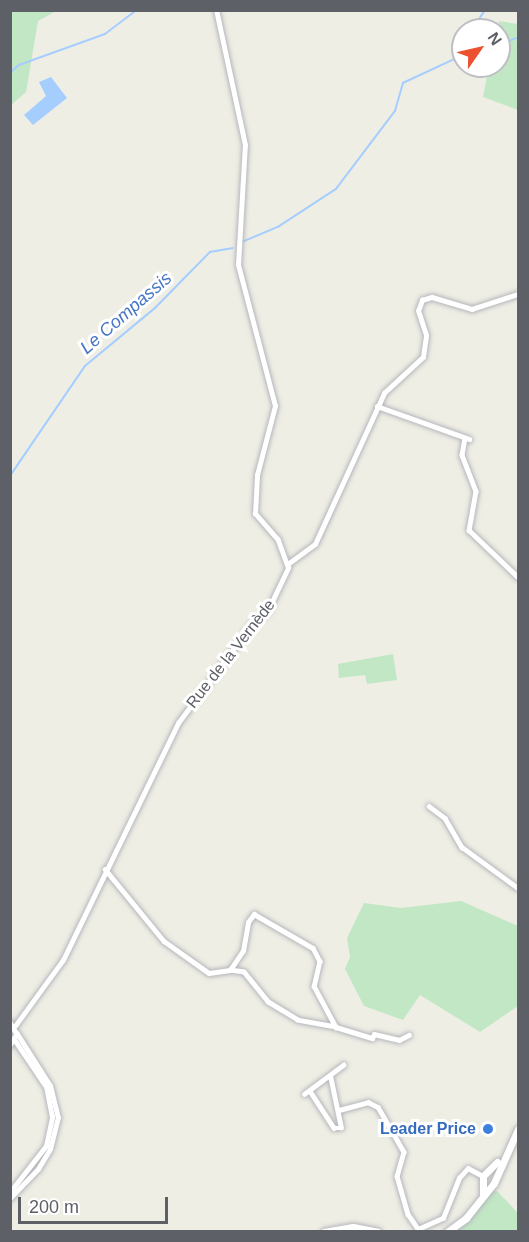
<!DOCTYPE html>
<meta charset="utf-8">
<style>
body{margin:0}
#map{position:relative;width:529px;height:1242px;overflow:hidden;background:#efeee5;font-family:Helvetica,sans-serif}
div>[style]{position:absolute}
[style*='--x']{left:calc(var(--x)*1px);top:calc(var(--y)*1px);width:calc(var(--w)*1px);rotate:calc(var(--a)*1deg)}
.green>*{inset:0;background:#c1e7c5}
.water>*{inset:0;background:#a5ceff}
.stream>*{height:1.5px;margin:-0.75px;padding:0 0.75px;transform-origin:0.75px;border-radius:0.75px;background:#a5ceff}
.roads{filter:drop-shadow(0 0 2px #b5b7bc) drop-shadow(0 0 2px #b5b7bc)}
.minor>*{height:4.5px;margin:-2.25px;padding:0 2.25px;transform-origin:2.25px;border-radius:2.25px;background:#fff}
.secondary>*{height:7px;margin:-3.5px;padding:0 3.5px;transform-origin:3.5px;border-radius:3.5px;background:#fff}
.dots>*{width:16px;height:16px;translate:-50% -50%;box-sizing:border-box;border:3px solid #fff;border-radius:50%}
span{translate:-50% -50%;white-space:nowrap;text-align:center;line-height:1.15;-webkit-text-stroke:6px #fff;paint-order:stroke}
.street-label{font-size:16px;color:#5d6066}
.shop-label{font-size:16px;color:#366cbe;font-weight:700}
.right{translate:-100% -50%;text-align:right}
.water-label{font-size:18px;color:#4576c5;font-style:italic}
.frame{position:absolute;inset:0;border:12px solid #5d6066;pointer-events:none}
.north{position:absolute;left:451px;top:18px;width:60px;height:60px;box-sizing:border-box;background:#fff;border:2px solid #bebfc2;border-radius:50%;rotate:56deg;font-size:16px;font-weight:700;line-height:24px;text-align:center;color:#5d6066}
.north::after{content:'';display:block;margin:auto;width:21px;height:27px;background:#ec522f;clip-path:polygon(50% 0,100% 100%,50% 72%,0 100%)}
.scale{position:absolute;left:18px;top:1197px;width:150px;height:27px;box-sizing:border-box;border:3px solid #5d6066;border-top:0;padding-left:8px;font-size:18px;line-height:21px;white-space:nowrap;color:#5d6066;-webkit-text-stroke:4px #fff;paint-order:stroke}
</style>
<div id="map">
<div class="green">
<i style="clip-path:polygon(11px 10px,56px 11px,38px 21px,26px 92px,11px 105px)"></i>
<i style="clip-path:polygon(499px 21px,518px 24px,518px 110px,483px 97px,489px 66px,499px 66px)"></i>
<i style="clip-path:polygon(393px 654px,397px 680px,367px 684px,365px 675px,339px 678px,338px 664px)"></i>
<i style="clip-path:polygon(461px 901px,518px 926px,518px 1006px,480px 1032px,420px 995px,403px 1020px,364px 1006px,345px 969px,350px 957px,347px 938px,364px 903px,401px 908px)"></i>
<i style="clip-path:polygon(490px 1190px,497px 1191px,518px 1213px,518px 1231px,455px 1232px,474px 1216px)"></i>
</div>
<div class="water">
<i style="clip-path:polygon(51px 77px,67px 98px,33px 125px,24px 115px,46px 96px,39px 82px)"></i>
</div>
<div class="stream">
<i style="--x:472;--y:30;--w:24;--a:-57"></i>
<i style="--x:499;--y:44;--w:20;--a:-18"></i>
<i style="--x:460;--y:56;--w:16;--a:-79"></i>
<i style="--x:10;--y:73;--w:12;--a:-42"></i>
<i style="--x:19;--y:65;--w:91;--a:-19.8"></i>
<i style="--x:105;--y:34;--w:40;--a:-37"></i>
<i style="--x:242;--y:242;--w:39;--a:-23"></i>
<i style="--x:278;--y:227;--w:69;--a:-33.2"></i>
<i style="--x:336;--y:189;--w:98;--a:-52.9"></i>
<i style="--x:395;--y:111;--w:29;--a:-74"></i>
<i style="--x:403;--y:83;--w:66;--a:-25"></i>
<i style="--x:10;--y:476;--w:133;--a:-55.7"></i>
<i style="--x:85;--y:366;--w:91;--a:-39.6"></i>
<i style="--x:155;--y:308;--w:78;--a:-45.5"></i>
<i style="--x:210;--y:252;--w:23;--a:-10"></i>
</div>
<div class="roads">
<div class="minor">
<i style="--x:377;--y:406;--w:98;--a:19.7"></i>
<i style="--x:465;--y:438;--w:17;--a:100"></i>
<i style="--x:462;--y:455;--w:39;--a:69"></i>
<i style="--x:476;--y:491;--w:40;--a:100"></i>
<i style="--x:469;--y:530;--w:68;--a:43.8"></i>
<i style="--x:289;--y:563;--w:32;--a:-36"></i>
<i style="--x:315;--y:544;--w:166;--a:-65.4"></i>
<i style="--x:384;--y:393;--w:53;--a:-42.7"></i>
<i style="--x:423;--y:357;--w:22;--a:-82"></i>
<i style="--x:426;--y:335;--w:25;--a:-108"></i>
<i style="--x:418;--y:311;--w:12;--a:-70"></i>
<i style="--x:422;--y:300;--w:10;--a:-17"></i>
<i style="--x:432;--y:297;--w:42;--a:16.7"></i>
<i style="--x:472;--y:309;--w:48;--a:-18.1"></i>
<i style="--x:429;--y:806;--w:20;--a:37"></i>
<i style="--x:445;--y:818;--w:34;--a:60"></i>
<i style="--x:462;--y:847;--w:69;--a:36.2"></i>
<i style="--x:105;--y:869;--w:93;--a:50.7"></i>
<i style="--x:164;--y:941;--w:55;--a:35.4"></i>
<i style="--x:209;--y:973;--w:21;--a:-8"></i>
<i style="--x:230;--y:970;--w:23;--a:-56"></i>
<i style="--x:243;--y:951;--w:29;--a:-80"></i>
<i style="--x:248;--y:922;--w:10;--a:-53"></i>
<i style="--x:254;--y:914;--w:68;--a:30"></i>
<i style="--x:313;--y:948;--w:15;--a:62"></i>
<i style="--x:320;--y:961;--w:26;--a:103"></i>
<i style="--x:314;--y:986;--w:47;--a:61.8"></i>
<i style="--x:336;--y:1027;--w:39;--a:-170"></i>
<i style="--x:298;--y:1020;--w:35;--a:-149"></i>
<i style="--x:268;--y:1002;--w:38;--a:-129"></i>
<i style="--x:244;--y:972;--w:14;--a:-172"></i>
<i style="--x:10;--y:1022;--w:14;--a:60"></i>
<i style="--x:17;--y:1034;--w:13;--a:122"></i>
<i style="--x:15;--y:1026;--w:82;--a:-54"></i>
<i style="--x:63;--y:960;--w:263;--a:-64.1"></i>
<i style="--x:178;--y:723;--w:122;--a:-53.3"></i>
<i style="--x:251;--y:625;--w:23;--a:-41"></i>
<i style="--x:268;--y:610;--w:47;--a:-64.5"></i>
<i style="--x:288;--y:568;--w:30;--a:-110"></i>
<i style="--x:278;--y:540;--w:35;--a:-131"></i>
<i style="--x:255;--y:514;--w:39;--a:-87"></i>
<i style="--x:257;--y:475;--w:71;--a:-75.4"></i>
<i style="--x:275;--y:406;--w:146;--a:-104.7"></i>
<i style="--x:238;--y:265;--w:120;--a:-86.7"></i>
<i style="--x:245;--y:145;--w:138;--a:-102.1"></i>
<i style="--x:336;--y:1027;--w:38;--a:17"></i>
<i style="--x:372;--y:1038;--w:4;--a:-63"></i>
<i style="--x:374;--y:1034;--w:26;--a:13"></i>
<i style="--x:399;--y:1040;--w:11;--a:-27"></i>
<i style="--x:310;--y:1091;--w:44;--a:57"></i>
<i style="--x:334;--y:1128;--w:7;--a:0"></i>
<i style="--x:341;--y:1128;--w:53;--a:-101.9"></i>
<i style="--x:304;--y:1094;--w:49;--a:-36.6"></i>
<i style="--x:339;--y:1110;--w:30;--a:-15"></i>
<i style="--x:368;--y:1102;--w:11;--a:27"></i>
<i style="--x:378;--y:1107;--w:52;--a:60"></i>
<i style="--x:404;--y:1152;--w:25;--a:106"></i>
<i style="--x:397;--y:1176;--w:40;--a:74"></i>
<i style="--x:408;--y:1214;--w:18;--a:56"></i>
<i style="--x:418;--y:1229;--w:27;--a:-24"></i>
<i style="--x:443;--y:1218;--w:43;--a:-68.2"></i>
<i style="--x:459;--y:1178;--w:13;--a:-48"></i>
<i style="--x:468;--y:1168;--w:17;--a:28"></i>
<i style="--x:10;--y:1192;--w:58;--a:-52"></i>
<i style="--x:46;--y:1146;--w:30;--a:-78"></i>
<i style="--x:52;--y:1117;--w:31;--a:-101"></i>
<i style="--x:46;--y:1087;--w:55;--a:-124"></i>
<i style="--x:10;--y:1198;--w:40;--a:-46"></i>
<i style="--x:38;--y:1169;--w:23;--a:-59"></i>
<i style="--x:50;--y:1149;--w:32;--a:-76"></i>
<i style="--x:58;--y:1118;--w:33;--a:-104"></i>
<i style="--x:50;--y:1086;--w:62;--a:-122.4"></i>
</div>
<div class="secondary">
<i style="--x:483;--y:1194;--w:18;--a:-90"></i>
<i style="--x:483;--y:1176;--w:20;--a:-45"></i>
<i style="--x:324;--y:1232;--w:29;--a:-10"></i>
<i style="--x:353;--y:1227;--w:25;--a:11"></i>
<i style="--x:447;--y:1232;--w:24;--a:-36"></i>
<i style="--x:466;--y:1218;--w:45;--a:-51.3"></i>
<i style="--x:494;--y:1183;--w:59;--a:-66"></i>
</div>
</div>
<div class="dots">
<i style="left:488px;top:1129px;background:#3f7fe0"></i>
</div>
<div class="street-label">
<span style="left:231px;top:654px;rotate:-52deg">Rue de la Vernède</span>
</div>
<div class="shop-label">
<span class="right" style="left:476px;top:1129px">Leader Price</span>
</div>
<div class="water-label">
<span style="left:126px;top:313px;rotate:-41deg">Le Compassis</span>
</div>
<div class="frame"></div>
<div class="north">N</div>
<div class="scale">200 m</div>
</div>
